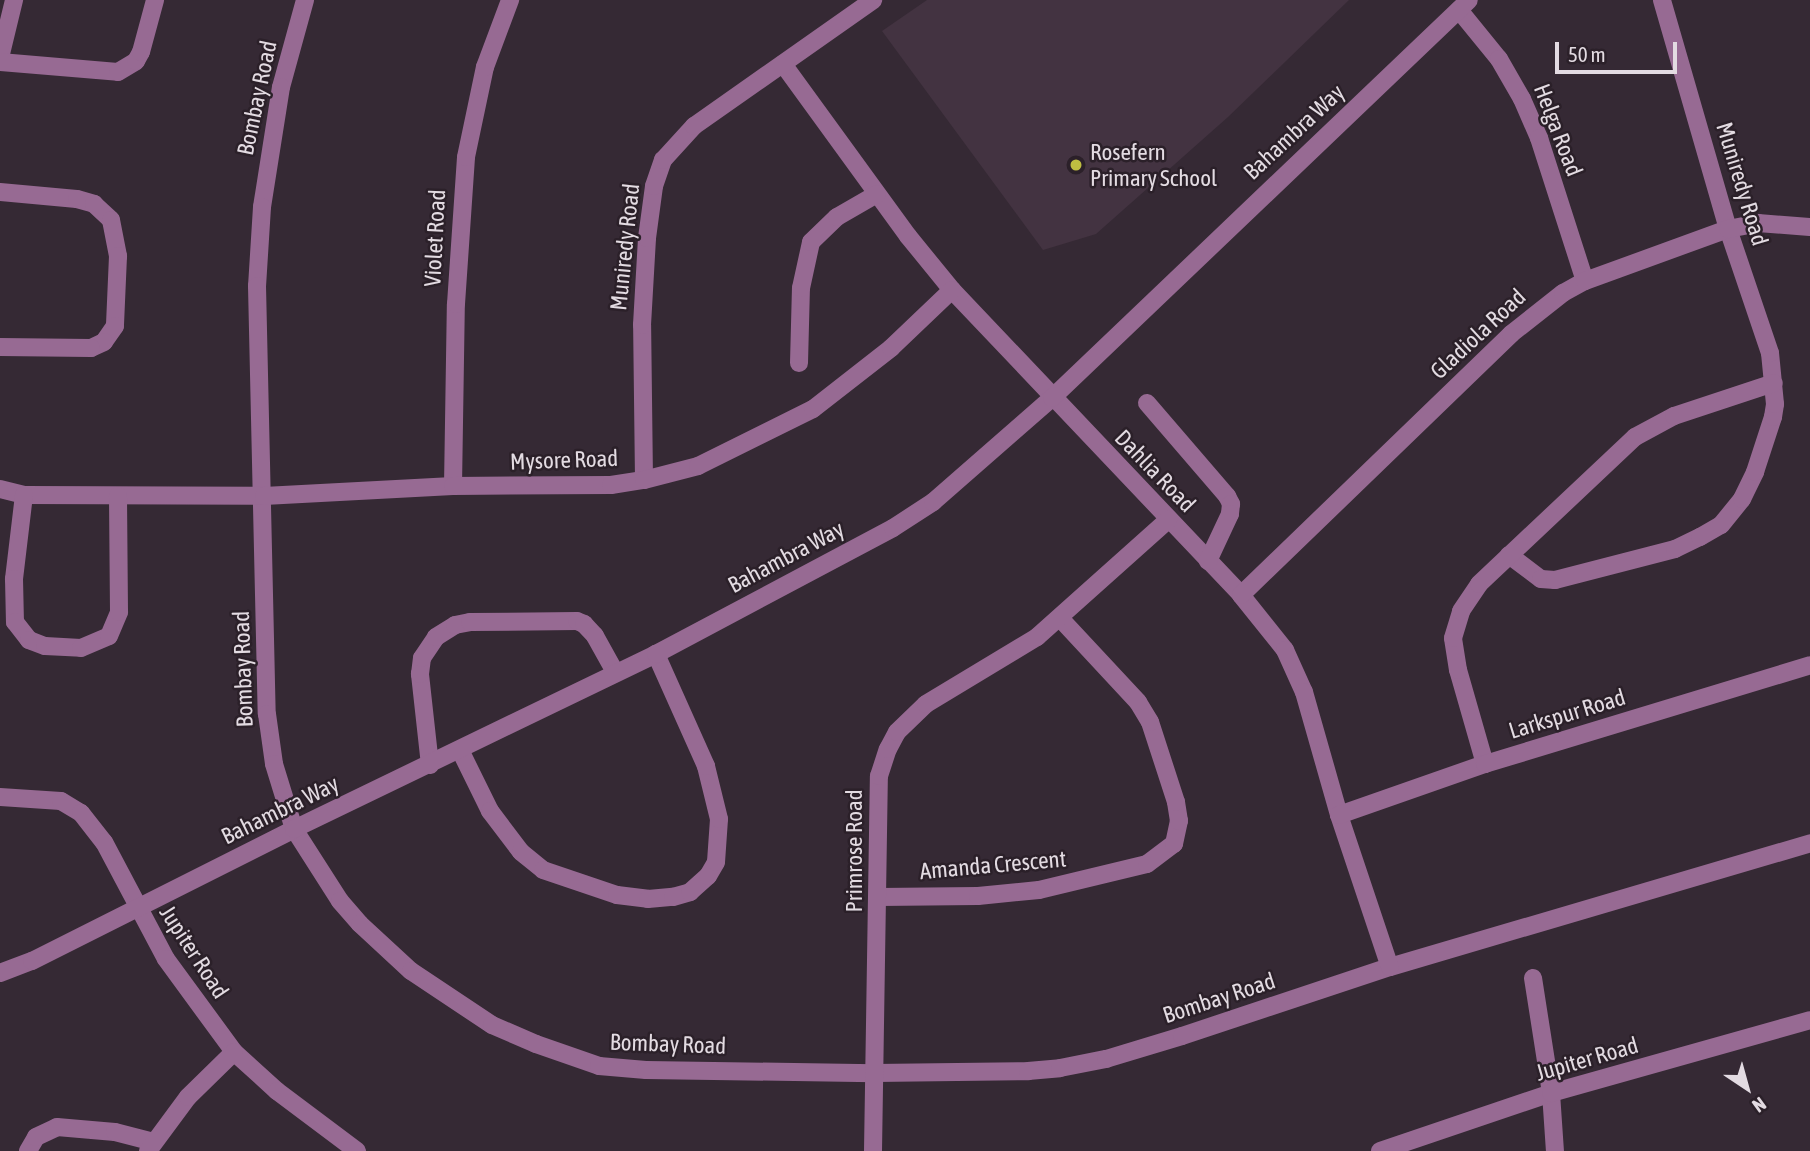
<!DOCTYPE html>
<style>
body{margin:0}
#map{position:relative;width:1810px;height:1151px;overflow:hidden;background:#352934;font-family:"Asap Condensed",sans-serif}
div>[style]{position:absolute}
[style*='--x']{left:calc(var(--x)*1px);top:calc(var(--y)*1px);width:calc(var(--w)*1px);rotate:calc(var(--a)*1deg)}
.built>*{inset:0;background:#433341}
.minor>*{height:18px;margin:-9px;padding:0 9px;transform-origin:9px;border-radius:9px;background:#976a93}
.dots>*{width:19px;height:19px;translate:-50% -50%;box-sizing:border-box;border:4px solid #2b2029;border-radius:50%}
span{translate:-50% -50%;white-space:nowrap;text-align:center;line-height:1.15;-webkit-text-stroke:5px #2b2029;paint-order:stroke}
.street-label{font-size:23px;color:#e3dbe2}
.poi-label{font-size:23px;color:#e3dbe2}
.left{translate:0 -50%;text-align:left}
.north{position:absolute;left:1712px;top:1053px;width:70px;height:70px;-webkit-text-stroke:5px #2b2029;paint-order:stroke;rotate:144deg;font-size:19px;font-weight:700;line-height:28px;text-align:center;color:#e3dbe2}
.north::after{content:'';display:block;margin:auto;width:24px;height:32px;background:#e3dbe2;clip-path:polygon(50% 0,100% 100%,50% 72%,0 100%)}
.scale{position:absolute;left:1555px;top:42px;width:122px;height:32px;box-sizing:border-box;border:4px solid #e3dbe2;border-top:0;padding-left:9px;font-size:21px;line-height:24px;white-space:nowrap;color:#e3dbe2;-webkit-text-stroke:5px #2b2029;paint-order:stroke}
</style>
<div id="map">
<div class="built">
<i style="clip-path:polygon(927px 0,1349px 0,1228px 117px,1096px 234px,1043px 250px,882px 31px)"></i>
</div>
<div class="minor">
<i style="--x:305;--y:0;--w:90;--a:105.4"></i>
<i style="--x:281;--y:87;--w:121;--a:99"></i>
<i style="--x:262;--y:207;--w:79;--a:93.6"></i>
<i style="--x:257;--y:286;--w:428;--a:88.7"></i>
<i style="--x:267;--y:714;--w:50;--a:82"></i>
<i style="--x:274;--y:764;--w:68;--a:72.9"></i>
<i style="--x:294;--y:829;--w:85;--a:57.4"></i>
<i style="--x:340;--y:901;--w:30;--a:49"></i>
<i style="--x:360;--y:924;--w:69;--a:42.7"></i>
<i style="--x:411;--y:971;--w:97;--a:33.7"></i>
<i style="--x:492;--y:1025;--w:48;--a:23.4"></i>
<i style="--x:536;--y:1044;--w:67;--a:19.2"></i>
<i style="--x:599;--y:1066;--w:47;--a:4.9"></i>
<i style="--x:646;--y:1070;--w:229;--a:0.8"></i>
<i style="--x:875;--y:1073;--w:153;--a:-0.7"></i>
<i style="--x:1028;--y:1071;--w:32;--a:-5"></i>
<i style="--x:1060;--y:1068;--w:47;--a:-11.1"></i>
<i style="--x:1106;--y:1059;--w:79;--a:-16.8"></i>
<i style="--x:1182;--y:1036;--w:219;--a:-18.4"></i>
<i style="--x:1390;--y:967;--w:438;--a:-16.4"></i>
<i style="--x:1459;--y:10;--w:63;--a:50.8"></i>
<i style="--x:1499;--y:59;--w:46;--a:60.1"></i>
<i style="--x:1522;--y:99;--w:43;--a:66.4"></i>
<i style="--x:1539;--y:138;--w:150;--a:72.2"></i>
<i style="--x:0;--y:58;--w:60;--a:-76.4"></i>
<i style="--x:0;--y:62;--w:118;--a:4.8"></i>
<i style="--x:118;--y:72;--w:21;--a:-31"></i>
<i style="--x:136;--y:61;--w:10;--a:-61"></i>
<i style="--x:141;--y:52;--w:54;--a:-74.9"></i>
<i style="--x:783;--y:64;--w:213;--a:54"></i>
<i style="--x:908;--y:236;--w:70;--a:50.8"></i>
<i style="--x:952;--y:290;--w:420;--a:46.5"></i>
<i style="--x:1241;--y:595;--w:70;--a:51.3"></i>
<i style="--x:1285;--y:650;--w:46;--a:65.7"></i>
<i style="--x:1304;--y:692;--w:128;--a:74.1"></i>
<i style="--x:1339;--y:815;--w:160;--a:71.5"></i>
<i style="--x:0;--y:192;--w:77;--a:5.2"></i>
<i style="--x:77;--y:199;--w:18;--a:16"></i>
<i style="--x:94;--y:204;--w:23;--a:43"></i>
<i style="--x:111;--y:220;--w:37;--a:79"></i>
<i style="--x:118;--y:256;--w:70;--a:92.5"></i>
<i style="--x:115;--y:326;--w:19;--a:125"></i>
<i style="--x:104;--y:342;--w:14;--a:155"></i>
<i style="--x:91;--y:348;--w:91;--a:-179.4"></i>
<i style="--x:799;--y:363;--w:75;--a:-88.5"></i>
<i style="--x:801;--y:288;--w:47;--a:-77.7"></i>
<i style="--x:811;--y:242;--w:36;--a:-44"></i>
<i style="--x:837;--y:217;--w:46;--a:-29.9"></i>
<i style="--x:1147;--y:403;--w:123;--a:49.3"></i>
<i style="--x:1227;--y:496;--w:9;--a:63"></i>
<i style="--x:1231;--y:504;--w:10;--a:96"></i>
<i style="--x:1230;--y:514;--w:52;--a:115.1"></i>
<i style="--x:644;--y:480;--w:155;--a:-90.7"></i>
<i style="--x:642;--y:325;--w:87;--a:-86.7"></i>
<i style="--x:647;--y:238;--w:52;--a:-82.3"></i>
<i style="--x:654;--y:186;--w:28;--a:-71"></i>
<i style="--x:663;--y:160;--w:46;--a:-47.6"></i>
<i style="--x:694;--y:126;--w:219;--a:-35.1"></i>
<i style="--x:453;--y:486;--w:182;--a:-89.1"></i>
<i style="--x:456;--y:304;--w:147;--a:-86.1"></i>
<i style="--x:466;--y:157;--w:92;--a:-78.1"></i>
<i style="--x:485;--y:67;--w:72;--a:-69.5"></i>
<i style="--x:0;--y:489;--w:25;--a:14"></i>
<i style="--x:24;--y:495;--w:240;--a:0.2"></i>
<i style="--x:264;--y:496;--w:189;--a:-3"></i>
<i style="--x:453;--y:486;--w:158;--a:-0.4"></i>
<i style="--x:611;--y:485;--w:33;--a:-9"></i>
<i style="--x:644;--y:480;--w:56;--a:-14.5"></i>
<i style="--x:698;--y:466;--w:128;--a:-26.4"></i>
<i style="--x:813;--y:409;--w:99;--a:-38"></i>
<i style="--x:891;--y:348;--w:84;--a:-43.6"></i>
<i style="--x:24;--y:495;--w:85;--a:96.8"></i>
<i style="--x:14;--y:579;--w:43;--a:88.7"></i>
<i style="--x:15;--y:622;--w:23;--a:52"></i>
<i style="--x:29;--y:640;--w:17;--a:21"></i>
<i style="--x:45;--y:646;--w:36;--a:3"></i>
<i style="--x:81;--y:648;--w:30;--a:-23"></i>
<i style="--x:109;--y:636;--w:26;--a:-67"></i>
<i style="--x:119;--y:612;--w:116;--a:-90.5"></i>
<i style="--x:1509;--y:555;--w:40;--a:37"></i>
<i style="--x:1541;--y:579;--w:14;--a:4"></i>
<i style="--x:1555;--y:580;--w:124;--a:-14.5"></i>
<i style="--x:1675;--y:549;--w:28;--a:-26"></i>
<i style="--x:1700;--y:537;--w:24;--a:-30"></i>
<i style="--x:1721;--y:525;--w:33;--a:-51"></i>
<i style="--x:1742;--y:499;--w:30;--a:-64"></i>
<i style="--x:1755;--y:472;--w:58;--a:-71.9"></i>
<i style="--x:1773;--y:417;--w:13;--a:-81"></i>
<i style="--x:1775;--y:404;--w:51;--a:-95.6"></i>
<i style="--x:1770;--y:353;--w:131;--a:-108.7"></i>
<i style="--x:1728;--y:229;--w:238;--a:-106.1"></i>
<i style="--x:1241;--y:595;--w:376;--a:-44"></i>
<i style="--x:1511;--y:334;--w:66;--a:-38.3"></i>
<i style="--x:1563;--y:293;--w:25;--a:-29"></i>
<i style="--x:1585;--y:281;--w:152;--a:-20"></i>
<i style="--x:1728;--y:229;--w:31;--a:-11"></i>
<i style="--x:1758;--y:223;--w:52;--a:4.4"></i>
<i style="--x:460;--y:750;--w:68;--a:63.8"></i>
<i style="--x:490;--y:811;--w:51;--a:52.9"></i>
<i style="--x:521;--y:852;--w:28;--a:39"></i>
<i style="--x:543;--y:870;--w:78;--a:18.7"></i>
<i style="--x:617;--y:895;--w:31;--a:7"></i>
<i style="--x:648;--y:899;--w:25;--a:-5"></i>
<i style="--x:673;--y:897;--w:18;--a:-16"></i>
<i style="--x:690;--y:892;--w:24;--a:-42"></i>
<i style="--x:708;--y:876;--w:16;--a:-60"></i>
<i style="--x:716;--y:862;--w:43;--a:-86"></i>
<i style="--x:719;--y:819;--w:55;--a:-103.8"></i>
<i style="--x:706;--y:766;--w:123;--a:-114.1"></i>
<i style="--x:1485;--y:764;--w:98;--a:-106"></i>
<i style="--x:1458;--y:670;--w:32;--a:-99"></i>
<i style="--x:1453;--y:638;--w:28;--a:-73"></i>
<i style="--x:1461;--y:611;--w:32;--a:-56"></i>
<i style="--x:1479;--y:584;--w:214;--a:-43.3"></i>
<i style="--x:1635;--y:437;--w:44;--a:-28.3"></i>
<i style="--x:1674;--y:416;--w:105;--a:-18.3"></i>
<i style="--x:430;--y:765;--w:92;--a:-96.3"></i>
<i style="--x:420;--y:674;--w:16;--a:-83"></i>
<i style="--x:422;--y:658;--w:25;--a:-56"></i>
<i style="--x:436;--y:637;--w:22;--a:-32"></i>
<i style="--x:455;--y:625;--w:15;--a:-11"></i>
<i style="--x:470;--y:622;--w:107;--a:-0.5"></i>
<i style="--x:577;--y:621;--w:8;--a:23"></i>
<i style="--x:584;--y:624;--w:16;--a:47"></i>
<i style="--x:595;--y:636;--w:41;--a:60.9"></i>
<i style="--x:0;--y:797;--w:61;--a:3.8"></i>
<i style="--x:61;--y:801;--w:23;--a:31"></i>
<i style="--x:81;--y:813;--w:37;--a:52"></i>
<i style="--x:104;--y:842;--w:132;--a:62.1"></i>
<i style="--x:166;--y:959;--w:115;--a:53.8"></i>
<i style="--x:234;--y:1052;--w:58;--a:42.2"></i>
<i style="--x:277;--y:1091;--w:100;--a:36.9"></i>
<i style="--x:1339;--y:815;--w:155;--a:-19.3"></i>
<i style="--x:1485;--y:764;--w:340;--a:-16.9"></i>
<i style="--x:879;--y:897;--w:99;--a:-0.6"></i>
<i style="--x:978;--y:896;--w:61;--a:-5.6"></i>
<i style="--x:1039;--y:890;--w:111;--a:-13.5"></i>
<i style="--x:1147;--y:864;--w:34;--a:-37"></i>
<i style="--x:1174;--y:844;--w:24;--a:-78"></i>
<i style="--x:1179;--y:821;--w:19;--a:-99"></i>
<i style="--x:1176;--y:802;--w:84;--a:-108"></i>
<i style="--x:1150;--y:722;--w:23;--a:-121"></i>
<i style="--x:1138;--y:702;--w:115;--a:-132.9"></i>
<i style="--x:0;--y:973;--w:34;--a:-21"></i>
<i style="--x:32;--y:961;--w:293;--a:-26.7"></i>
<i style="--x:294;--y:829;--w:402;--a:-25.8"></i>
<i style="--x:656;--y:654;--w:268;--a:-28"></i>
<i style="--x:893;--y:528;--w:48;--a:-33"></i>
<i style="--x:933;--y:502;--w:158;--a:-41.2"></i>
<i style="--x:1052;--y:398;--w:576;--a:-43.66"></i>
<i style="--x:1533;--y:978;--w:116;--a:81.1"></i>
<i style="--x:1551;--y:1093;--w:58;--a:86.1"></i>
<i style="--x:28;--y:1151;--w:16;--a:-60"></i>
<i style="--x:36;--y:1137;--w:23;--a:-25"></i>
<i style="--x:57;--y:1127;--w:58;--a:4.9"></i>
<i style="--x:115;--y:1132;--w:40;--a:14.4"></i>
<i style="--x:148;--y:1151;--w:67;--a:-53.5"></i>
<i style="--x:188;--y:1097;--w:64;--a:-44.4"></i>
<i style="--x:873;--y:1151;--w:375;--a:-89.1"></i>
<i style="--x:879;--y:776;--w:28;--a:-72"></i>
<i style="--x:888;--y:749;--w:19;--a:-62"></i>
<i style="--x:897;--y:732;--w:40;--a:-44"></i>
<i style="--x:926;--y:704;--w:130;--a:-31.1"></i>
<i style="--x:1037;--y:637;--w:176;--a:-41.8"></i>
<i style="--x:1380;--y:1151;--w:181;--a:-18.7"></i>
<i style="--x:1551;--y:1093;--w:269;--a:-15.7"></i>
</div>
<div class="dots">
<i style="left:1076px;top:165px;background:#bfbe41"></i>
</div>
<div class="street-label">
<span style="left:257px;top:98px;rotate:-78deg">Bombay Road</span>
<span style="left:1558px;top:130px;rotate:69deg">Helga Road</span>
<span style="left:1294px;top:132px;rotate:-43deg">Bahambra Way</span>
<span style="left:1742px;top:184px;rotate:73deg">Muniredy Road</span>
<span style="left:435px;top:238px;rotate:-87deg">Violet Road</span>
<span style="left:625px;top:247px;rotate:-84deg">Muniredy Road</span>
<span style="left:1478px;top:334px;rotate:-43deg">Gladiola Road</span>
<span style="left:564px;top:460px;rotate:-2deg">Mysore Road</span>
<span style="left:1155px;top:471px;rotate:46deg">Dahlia Road</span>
<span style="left:786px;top:557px;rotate:-28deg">Bahambra Way</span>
<span style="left:243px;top:669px;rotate:-92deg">Bombay Road</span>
<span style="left:1567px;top:714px;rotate:-17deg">Larkspur Road</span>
<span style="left:280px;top:810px;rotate:-26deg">Bahambra Way</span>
<span style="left:854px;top:851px;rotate:-90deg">Primrose Road</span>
<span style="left:993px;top:865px;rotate:-5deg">Amanda Crescent</span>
<span style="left:194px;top:952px;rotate:57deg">Jupiter Road</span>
<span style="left:1219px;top:998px;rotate:-18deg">Bombay Road</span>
<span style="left:668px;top:1044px;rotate:2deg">Bombay Road</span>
<span style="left:1587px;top:1059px;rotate:-16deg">Jupiter Road</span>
</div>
<div class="poi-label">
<span class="left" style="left:1090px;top:165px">Rosefern<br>Primary School</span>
</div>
<div class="north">N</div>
<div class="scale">50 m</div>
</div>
